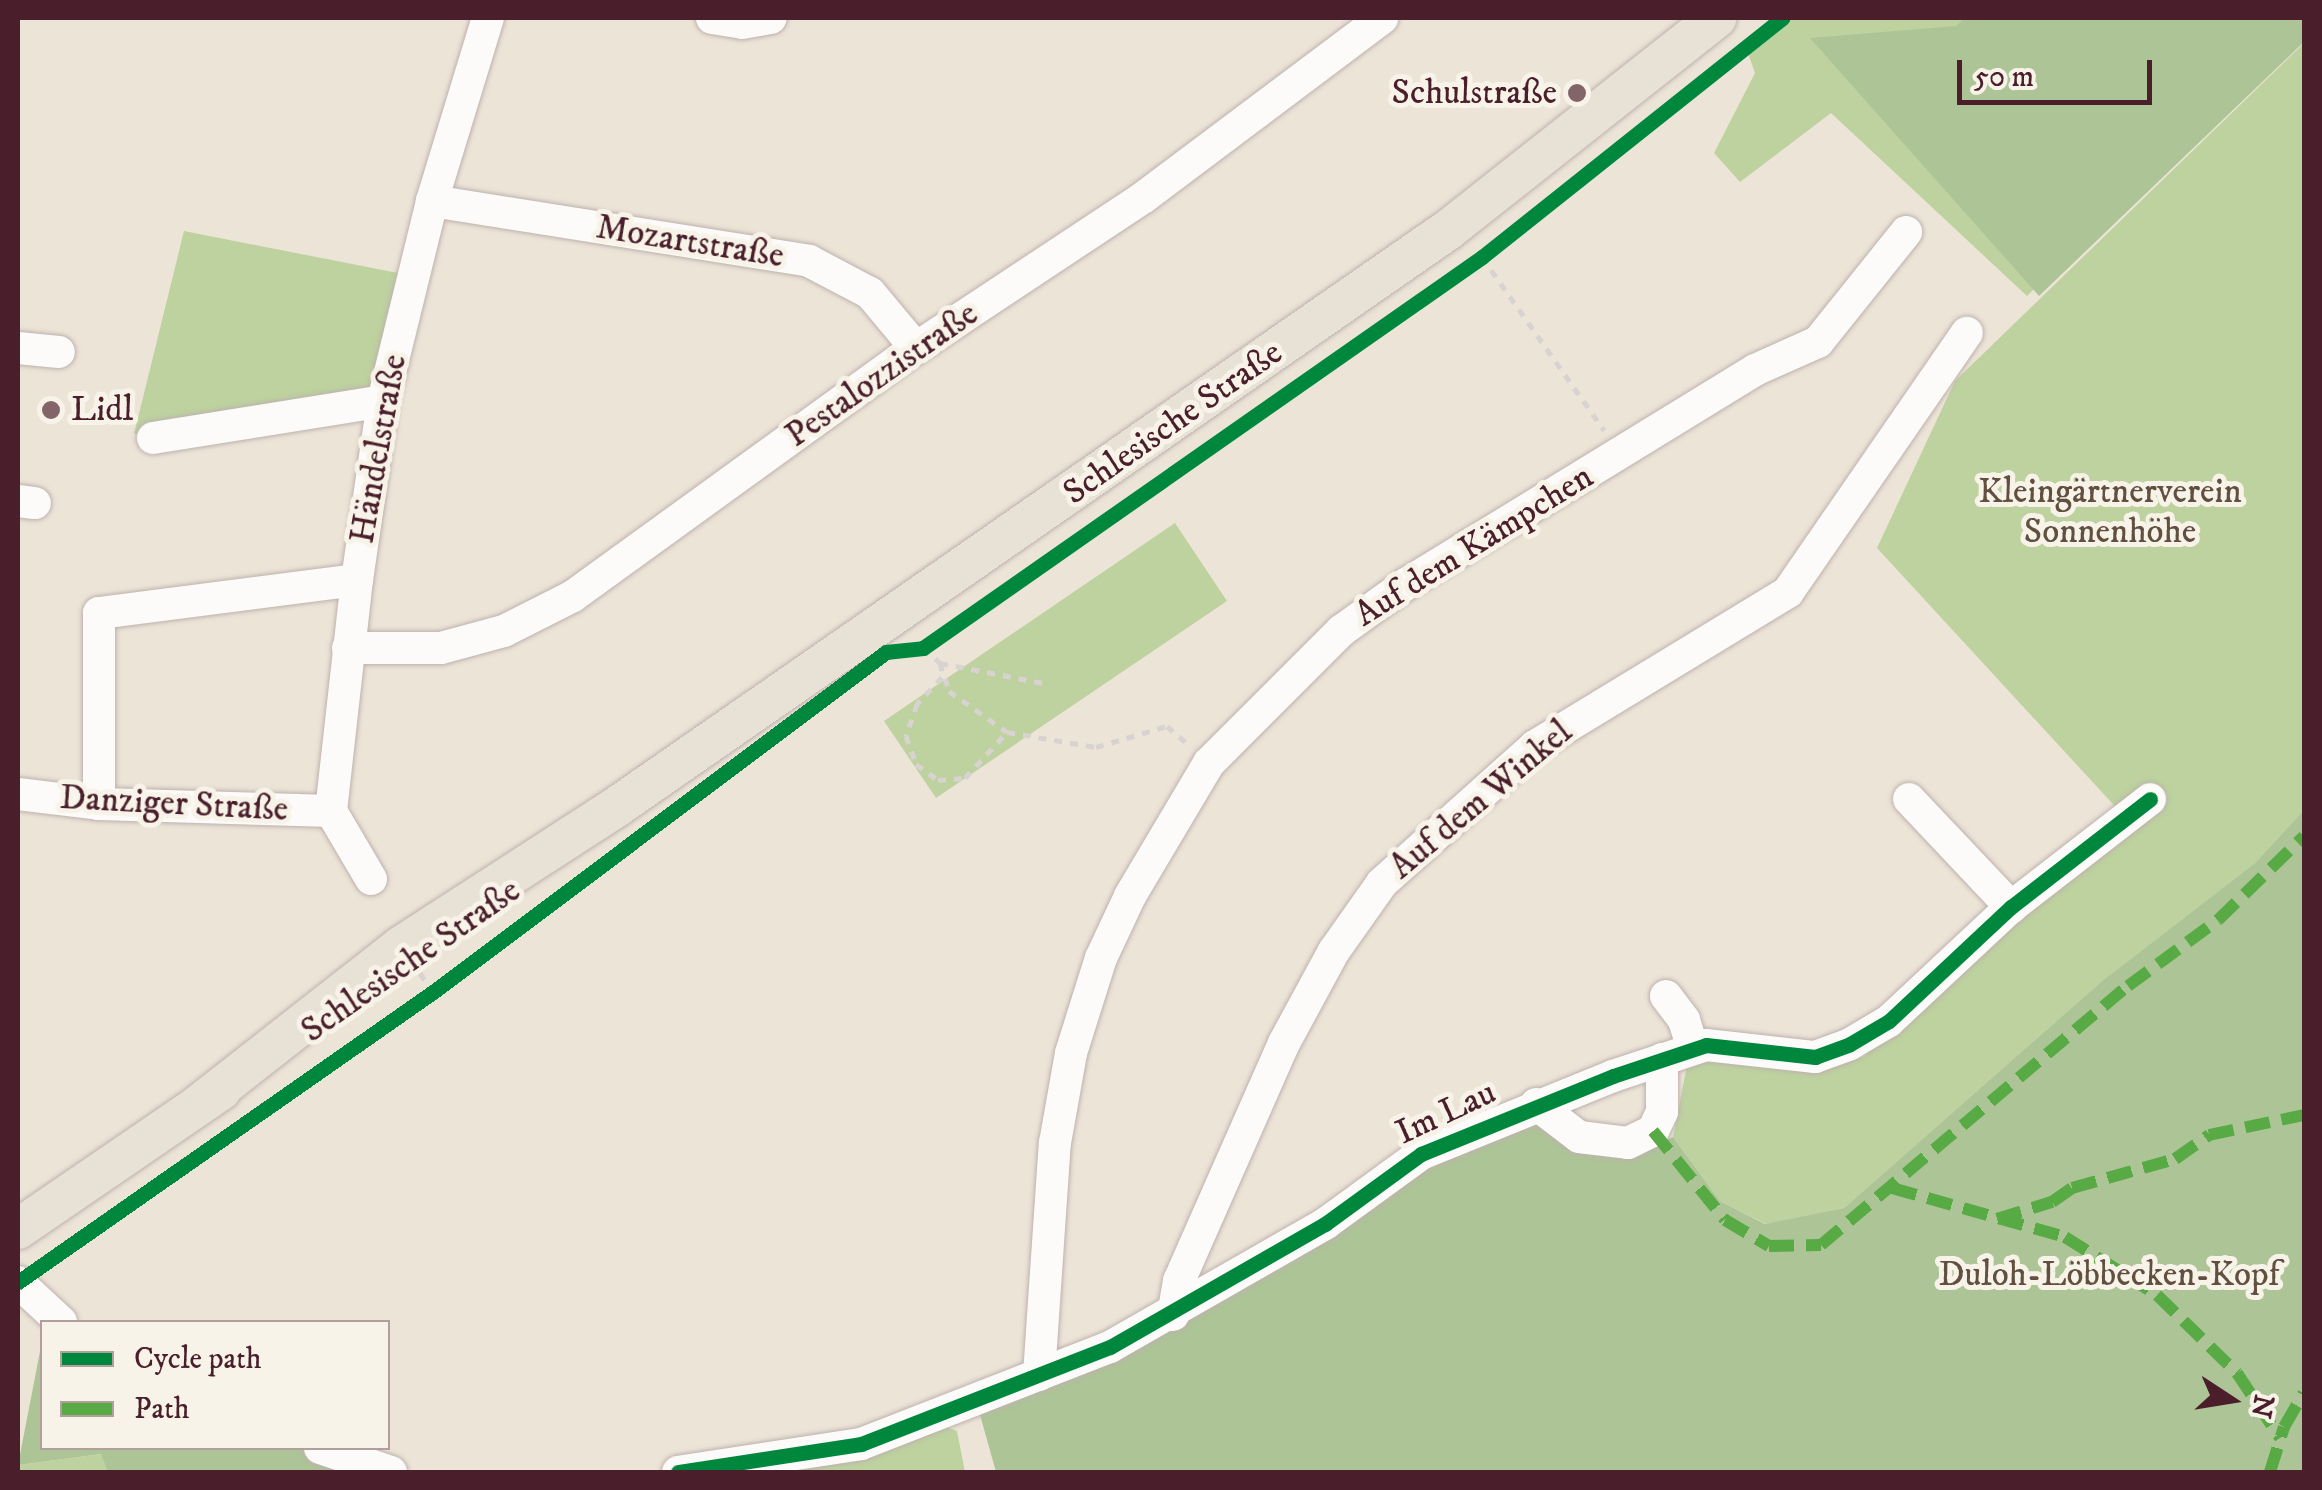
<!DOCTYPE html>
<meta charset="utf-8">
<style>
body{margin:0}
#map{position:relative;width:2322px;height:1490px;overflow:hidden;background:#ede4d8;font-family:"IM FELL DW Pica",serif}
div>[style]{position:absolute}
[style*='--x']{left:calc(var(--x)*1px);top:calc(var(--y)*1px);width:calc(var(--w)*1px);rotate:calc(var(--a)*1deg)}
.green>*{inset:0;background:#bdd29f}
.forest>*{inset:0;background:#adc497}
.path>*{height:5px;margin-top:-2.5px;transform-origin:0;background:repeating-linear-gradient(90deg,#d8d3d1 0 8px,transparent 0 16px)}
.roads{filter:drop-shadow(0 0 2px #bdb2ad) drop-shadow(0 0 2px #bdb2ad)}
.minor>*{height:32px;margin:-16px;padding:0 16px;transform-origin:16px;border-radius:16px;background:#fcfbf9}
.major>*{height:40px;margin:-20px;padding:0 20px;transform-origin:20px;border-radius:20px;background:#e8e1d5}
.quiet>*{height:12px;margin-top:-6px;transform-origin:0;background:repeating-linear-gradient(90deg,#57aa44 0 25px,transparent 0 37px)}
.cycleway>*{height:15px;margin:-7.5px;padding:0 7.5px;transform-origin:7.5px;border-radius:7.5px;background:#00873e}
.dots>*{width:28px;height:28px;translate:-50% -50%;box-sizing:border-box;border:5px solid #f7f3e8;border-radius:50%}
span{translate:-50% -50%;white-space:nowrap;text-align:center;line-height:1.15;-webkit-text-stroke:10px #f7f3e8;paint-order:stroke}
.poi-label{font-size:35px;color:#4a1f2b}
.right{translate:-100% -50%;text-align:right}
.left{translate:0 -50%;text-align:left}
.street-label{font-size:35px;color:#4a1f2b}
.park-label{font-size:35px;color:#615040}
.frame{position:absolute;inset:0;border:20px solid #4a1f2b;pointer-events:none}
.legend{position:absolute;left:40px;top:1320px;width:350px;height:130px;box-sizing:border-box;background:#f7f3e8;border:2px solid #b29e9c;margin:0;padding:12px 18px;list-style:none;font-size:30px;color:#4a1f2b}
.legend li{display:flex;align-items:center;gap:20px;height:50px}
.legend b{width:50px;border:2px solid #b29e9c}
.north{position:absolute;left:2182px;top:1350px;width:100px;height:100px;-webkit-text-stroke:8px #f7f3e8;paint-order:stroke;rotate:102deg;font-size:28px;font-weight:700;line-height:40px;text-align:center;color:#4a1f2b}
.north::after{content:'';display:block;margin:auto;width:35px;height:45px;background:#4a1f2b;clip-path:polygon(50% 0,100% 100%,50% 72%,0 100%)}
.scale{position:absolute;left:1957px;top:60px;width:195px;height:45px;box-sizing:border-box;border:5px solid #4a1f2b;border-top:0;padding-left:12px;font-size:30px;line-height:35px;white-space:nowrap;color:#4a1f2b;-webkit-text-stroke:8px #f7f3e8;paint-order:stroke}
</style>
<div id="map">
<div class="green">
<i style="clip-path:polygon(1788px 18px,2304px 18px,2027px 296px,1831px 113px,1740px 182px,1714px 153px,1755px 73px,1748px 53px)"></i>
<i style="clip-path:polygon(2304px 43px,2304px 810px,2255px 863px,2102px 981px,1844px 1208px,1766px 1224px,1720px 1201px,1673px 1137px,1688px 1060px,1829px 1068px,1863px 1057px,2123px 815px,1877px 548px,1955px 381px)"></i>
<i style="clip-path:polygon(184px 231px,403px 274px,378px 396px,134px 434px)"></i>
<i style="clip-path:polygon(1175px 523px,1227px 601px,936px 798px,884px 721px)"></i>
<i style="clip-path:polygon(947px 1427px,957px 1431px,965px 1472px,761px 1472px)"></i>
<i style="clip-path:polygon(102px 1454px,108px 1472px,18px 1472px,18px 1465px)"></i>
</div>
<div class="forest">
<i style="clip-path:polygon(1965px 18px,2304px 18px,2304px 42px,2039px 296px,1810px 38px,1956px 26px)"></i>
<i style="clip-path:polygon(2304px 810px,2304px 1472px,996px 1472px,977px 1404px,1326px 1228px,1521px 1115px,1640px 1153px,1673px 1137px,1720px 1201px,1765px 1224px,1844px 1208px,2102px 981px,2255px 863px)"></i>
<i style="clip-path:polygon(42px 1341px,42px 1448px,314px 1448px,377px 1472px,108px 1472px,101px 1454px,18px 1465px)"></i>
</div>
<div class="path">
<i style="--x:1482;--y:257;--w:212;--a:54.8"></i>
<i style="--x:923;--y:648;--w:23;--a:41"></i>
<i style="--x:940;--y:663;--w:29;--a:72"></i>
<i style="--x:949;--y:691;--w:71;--a:35.3"></i>
<i style="--x:1007;--y:732;--w:90;--a:9.6"></i>
<i style="--x:1096;--y:747;--w:74;--a:-16.5"></i>
<i style="--x:1167;--y:726;--w:28;--a:41"></i>
<i style="--x:901;--y:651;--w:22;--a:-8"></i>
<i style="--x:923;--y:648;--w:682;--a:-34.97"></i>
<i style="--x:1482;--y:257;--w:384;--a:-38.5"></i>
<i style="--x:940;--y:663;--w:105;--a:11"></i>
<i style="--x:942;--y:677;--w:37;--a:133"></i>
<i style="--x:917;--y:704;--w:34;--a:109"></i>
<i style="--x:906;--y:736;--w:30;--a:70"></i>
<i style="--x:916;--y:764;--w:27;--a:36"></i>
<i style="--x:938;--y:780;--w:27;--a:-4"></i>
<i style="--x:965;--y:778;--w:62;--a:-47.6"></i>
<i style="--x:420;--y:973;--w:23;--a:56"></i>
<i style="--x:41;--y:1267;--w:479;--a:-35.1"></i>
<i style="--x:433;--y:992;--w:355;--a:-36.6"></i>
</div>
<div class="roads">
<div class="minor">
<i style="--x:712;--y:18;--w:30;--a:9"></i>
<i style="--x:742;--y:23;--w:29;--a:-10"></i>
<i style="--x:432;--y:201;--w:382;--a:9"></i>
<i style="--x:809;--y:261;--w:69;--a:27.7"></i>
<i style="--x:870;--y:293;--w:72;--a:50.1"></i>
<i style="--x:18;--y:348;--w:41;--a:5.6"></i>
<i style="--x:153;--y:438;--w:233;--a:-9.1"></i>
<i style="--x:18;--y:501;--w:17;--a:7"></i>
<i style="--x:348;--y:648;--w:93;--a:0"></i>
<i style="--x:441;--y:648;--w:65;--a:-15.1"></i>
<i style="--x:504;--y:631;--w:77;--a:-26.9"></i>
<i style="--x:573;--y:596;--w:423;--a:-35.9"></i>
<i style="--x:916;--y:348;--w:273;--a:-33.5"></i>
<i style="--x:1144;--y:197;--w:298;--a:-36.9"></i>
<i style="--x:18;--y:794;--w:82;--a:7"></i>
<i style="--x:99;--y:804;--w:232;--a:1.7"></i>
<i style="--x:1909;--y:799;--w:149;--a:46.6"></i>
<i style="--x:99;--y:804;--w:191;--a:-90"></i>
<i style="--x:99;--y:613;--w:260;--a:-7.3"></i>
<i style="--x:371;--y:879;--w:79;--a:-120.5"></i>
<i style="--x:331;--y:811;--w:232;--a:-83.6"></i>
<i style="--x:357;--y:580;--w:181;--a:-81.7"></i>
<i style="--x:383;--y:401;--w:206;--a:-76.2"></i>
<i style="--x:432;--y:201;--w:191;--a:-73"></i>
<i style="--x:1666;--y:996;--w:30;--a:53"></i>
<i style="--x:1684;--y:1020;--w:30;--a:73"></i>
<i style="--x:1536;--y:1104;--w:54;--a:37.5"></i>
<i style="--x:1579;--y:1137;--w:49;--a:7"></i>
<i style="--x:1628;--y:1143;--w:28;--a:-26"></i>
<i style="--x:1653;--y:1131;--w:21;--a:-65"></i>
<i style="--x:1662;--y:1112;--w:53;--a:-90"></i>
<i style="--x:18;--y:1282;--w:59;--a:42.9"></i>
<i style="--x:1173;--y:1315;--w:35;--a:-80"></i>
<i style="--x:1179;--y:1281;--w:260;--a:-66.2"></i>
<i style="--x:1284;--y:1043;--w:105;--a:-61.5"></i>
<i style="--x:1334;--y:951;--w:83;--a:-54.8"></i>
<i style="--x:1382;--y:883;--w:205;--a:-41.8"></i>
<i style="--x:1535;--y:746;--w:296;--a:-31.3"></i>
<i style="--x:1788;--y:592;--w:315;--a:-55.4"></i>
<i style="--x:1039;--y:1375;--w:233;--a:-86.1"></i>
<i style="--x:1055;--y:1143;--w:91;--a:-79.9"></i>
<i style="--x:1071;--y:1053;--w:100;--a:-72.5"></i>
<i style="--x:1101;--y:958;--w:68;--a:-64.9"></i>
<i style="--x:1130;--y:896;--w:155;--a:-59.3"></i>
<i style="--x:1209;--y:763;--w:187;--a:-45"></i>
<i style="--x:1341;--y:631;--w:80;--a:-35.9"></i>
<i style="--x:1406;--y:584;--w:409;--a:-31.5"></i>
<i style="--x:1755;--y:370;--w:69;--a:-24"></i>
<i style="--x:1818;--y:342;--w:141;--a:-51.3"></i>
<i style="--x:320;--y:1448;--w:75;--a:18.7"></i>
<i style="--x:678;--y:1472;--w:185;--a:-8.7"></i>
<i style="--x:861;--y:1444;--w:267;--a:-21.3"></i>
<i style="--x:1110;--y:1347;--w:248;--a:-29.8"></i>
<i style="--x:1325;--y:1224;--w:119;--a:-36.1"></i>
<i style="--x:1421;--y:1154;--w:207;--a:-22.1"></i>
<i style="--x:1613;--y:1076;--w:98;--a:-18.4"></i>
<i style="--x:1706;--y:1045;--w:110;--a:6.3"></i>
<i style="--x:1815;--y:1057;--w:37;--a:-20"></i>
<i style="--x:1850;--y:1044;--w:45;--a:-30.5"></i>
<i style="--x:1889;--y:1021;--w:167;--a:-43.1"></i>
<i style="--x:2011;--y:907;--w:176;--a:-37.8"></i>
</div>
<div class="major">
<i style="--x:200;--y:1104;--w:254;--a:-38.1"></i>
<i style="--x:400;--y:947;--w:256;--a:-32.9"></i>
<i style="--x:615;--y:808;--w:1014;--a:-34.76"></i>
<i style="--x:1448;--y:230;--w:342;--a:-38.3"></i>
<i style="--x:18;--y:1229;--w:246;--a:-34.4"></i>
</div>
</div>
<div class="quiet">
<i style="--x:1653;--y:1131;--w:114;--a:51"></i>
<i style="--x:1725;--y:1220;--w:51;--a:30.6"></i>
<i style="--x:1769;--y:1246;--w:52;--a:-1.1"></i>
<i style="--x:1821;--y:1245;--w:402;--a:-40.2"></i>
<i style="--x:2128;--y:986;--w:112;--a:-36.3"></i>
<i style="--x:2218;--y:920;--w:120;--a:-44.3"></i>
<i style="--x:1892;--y:1188;--w:180;--a:15.8"></i>
<i style="--x:2065;--y:1237;--w:109;--a:32.2"></i>
<i style="--x:2157;--y:1295;--w:112;--a:44.3"></i>
<i style="--x:2237;--y:1373;--w:78;--a:56.5"></i>
<i style="--x:1997;--y:1219;--w:58;--a:-17.2"></i>
<i style="--x:2052;--y:1202;--w:24;--a:-35"></i>
<i style="--x:2072;--y:1188;--w:107;--a:-15.7"></i>
<i style="--x:2175;--y:1159;--w:42;--a:-35.2"></i>
<i style="--x:2209;--y:1135;--w:97;--a:-11.9"></i>
<i style="--x:2270;--y:1472;--w:47;--a:-72.7"></i>
<i style="--x:2284;--y:1427;--w:39;--a:-60"></i>
</div>
<div class="cycleway">
<i style="--x:18;--y:1282;--w:506;--a:-34.95"></i>
<i style="--x:433;--y:992;--w:566;--a:-36.89"></i>
<i style="--x:886;--y:652;--w:37;--a:-6"></i>
<i style="--x:923;--y:648;--w:682;--a:-34.97"></i>
<i style="--x:1482;--y:257;--w:384;--a:-38.5"></i>
<i style="--x:678;--y:1472;--w:185;--a:-8.7"></i>
<i style="--x:861;--y:1444;--w:267;--a:-21.3"></i>
<i style="--x:1110;--y:1347;--w:248;--a:-29.8"></i>
<i style="--x:1325;--y:1224;--w:119;--a:-36.1"></i>
<i style="--x:1421;--y:1154;--w:207;--a:-22.1"></i>
<i style="--x:1613;--y:1076;--w:98;--a:-18.4"></i>
<i style="--x:1706;--y:1045;--w:110;--a:6.3"></i>
<i style="--x:1815;--y:1057;--w:37;--a:-20"></i>
<i style="--x:1850;--y:1044;--w:45;--a:-30.5"></i>
<i style="--x:1889;--y:1021;--w:167;--a:-43.1"></i>
<i style="--x:2011;--y:907;--w:176;--a:-37.8"></i>
</div>
<div class="dots">
<i style="left:1577px;top:93px;background:#836468"></i>
<i style="left:51px;top:410px;background:#836468"></i>
</div>
<div class="poi-label">
<span class="right" style="left:1557px;top:93px">Schulstraße</span>
<span class="left" style="left:71px;top:410px">Lidl</span>
</div>
<div class="street-label">
<span style="left:690px;top:242px;rotate:9deg">Mozartstraße</span>
<span style="left:882px;top:375px;rotate:-35deg">Pestalozzistraße</span>
<span style="left:1173px;top:423px;rotate:-35deg">Schlesische Straße</span>
<span style="left:379px;top:449px;rotate:-80deg">Händelstraße</span>
<span style="left:1474px;top:546px;rotate:-32deg">Auf dem Kämpchen</span>
<span style="left:1481px;top:800px;rotate:-40deg">Auf dem Winkel</span>
<span style="left:174px;top:804px;rotate:3deg">Danziger Straße</span>
<span style="left:411px;top:961px;rotate:-35deg">Schlesische Straße</span>
<span style="left:1446px;top:1113px;rotate:-25deg">Im Lau</span>
</div>
<div class="park-label">
<span style="left:2110px;top:512px">Kleingärtnerverein<br>Sonnenhöhe</span>
<span style="left:2109px;top:1275px">Duloh-Löbbecken-Kopf</span>
</div>
<div class="frame"></div>
<ul class="legend">
<li><b style="height:12px;background:#00873e"></b>Cycle path</li>
<li><b style="height:12px;background:#57aa44"></b>Path</li>
</ul>
<div class="north">N</div>
<div class="scale">50 m</div>
</div>
